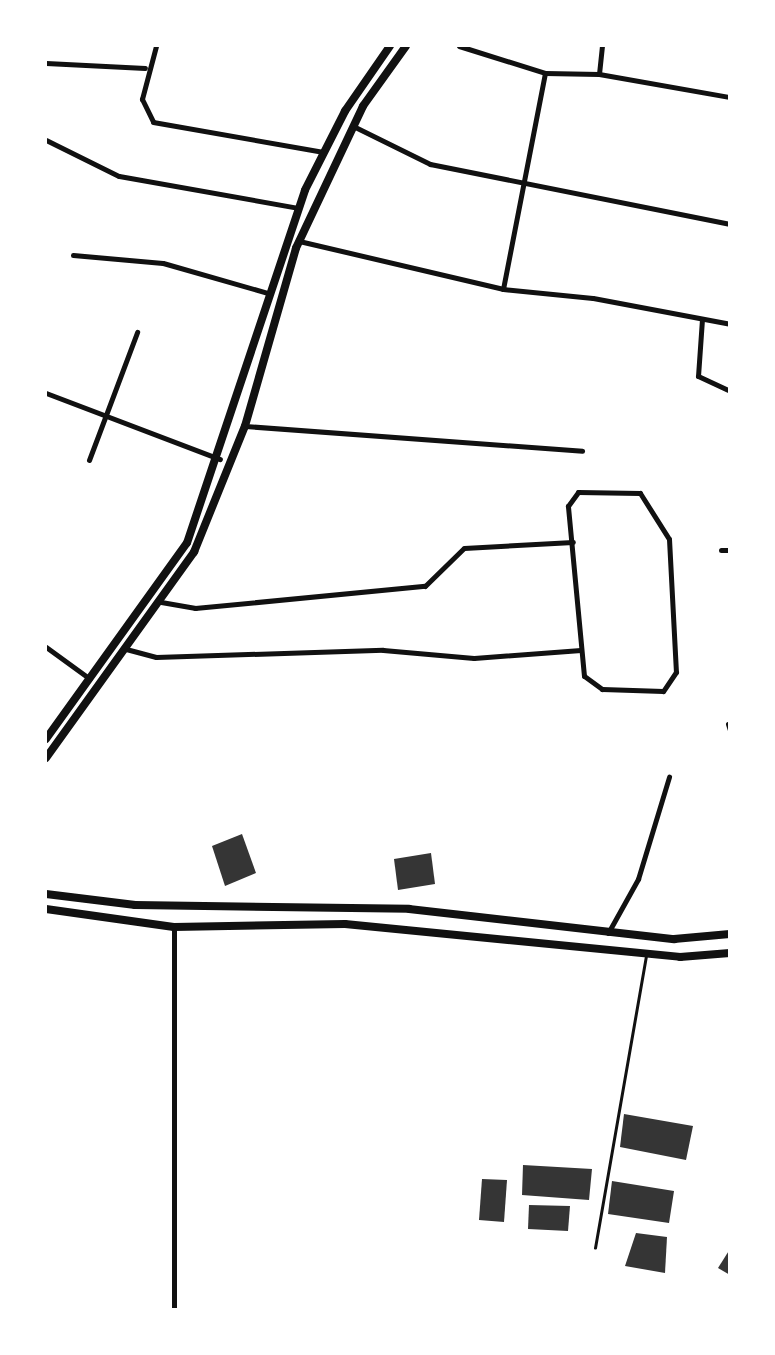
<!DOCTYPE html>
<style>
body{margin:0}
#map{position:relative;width:775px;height:1355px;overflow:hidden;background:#fff;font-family:"Roboto Condensed",sans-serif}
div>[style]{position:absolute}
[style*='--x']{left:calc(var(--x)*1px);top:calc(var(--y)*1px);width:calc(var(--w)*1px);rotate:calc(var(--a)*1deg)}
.building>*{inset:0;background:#353535}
.service>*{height:2.5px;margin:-1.25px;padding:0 1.25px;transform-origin:1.25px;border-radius:1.25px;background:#111}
.minor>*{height:5px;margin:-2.5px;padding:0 2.5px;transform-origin:2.5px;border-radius:2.5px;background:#111}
.secondary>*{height:8px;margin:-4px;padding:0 4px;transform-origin:4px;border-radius:4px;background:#111}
span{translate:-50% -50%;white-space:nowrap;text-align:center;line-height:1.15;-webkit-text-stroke:7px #fff;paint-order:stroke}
.frame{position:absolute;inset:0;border:47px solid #fff;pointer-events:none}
</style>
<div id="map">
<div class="building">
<i style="clip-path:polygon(242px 834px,256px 873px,225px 886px,212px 846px)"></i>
<i style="clip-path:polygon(431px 853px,435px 884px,398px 890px,394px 859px)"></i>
<i style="clip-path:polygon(624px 1114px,693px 1126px,686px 1160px,620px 1147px)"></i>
<i style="clip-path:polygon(523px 1165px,592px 1169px,589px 1200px,522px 1195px)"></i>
<i style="clip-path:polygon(482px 1179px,507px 1180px,504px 1222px,479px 1220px)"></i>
<i style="clip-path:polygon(612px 1181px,674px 1191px,669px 1223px,608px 1214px)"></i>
<i style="clip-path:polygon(529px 1205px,570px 1206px,568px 1231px,528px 1229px)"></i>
<i style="clip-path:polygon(636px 1233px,667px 1237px,665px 1273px,625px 1266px)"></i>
<i style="clip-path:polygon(730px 1249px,730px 1275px,718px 1268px)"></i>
</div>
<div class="service">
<i style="--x:595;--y:1248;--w:295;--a:-80.1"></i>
</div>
<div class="minor">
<i style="--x:156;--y:46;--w:55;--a:104.8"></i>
<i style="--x:142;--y:99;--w:25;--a:64"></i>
<i style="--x:153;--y:122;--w:173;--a:10"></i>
<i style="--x:459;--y:46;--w:90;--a:17.4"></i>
<i style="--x:545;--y:73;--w:54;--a:1.1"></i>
<i style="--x:599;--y:74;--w:133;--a:10"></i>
<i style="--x:46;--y:63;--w:99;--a:2.9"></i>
<i style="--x:599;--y:74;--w:28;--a:-84"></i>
<i style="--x:353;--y:126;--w:86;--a:26.3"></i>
<i style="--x:430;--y:164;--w:306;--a:11.3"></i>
<i style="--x:46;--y:140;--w:81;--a:26.3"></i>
<i style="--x:119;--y:176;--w:183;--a:10.1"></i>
<i style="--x:299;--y:241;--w:210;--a:13.2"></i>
<i style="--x:503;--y:289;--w:90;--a:5.7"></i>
<i style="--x:593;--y:298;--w:139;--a:10.7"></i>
<i style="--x:73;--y:255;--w:90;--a:5.1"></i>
<i style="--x:163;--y:263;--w:112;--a:16"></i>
<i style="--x:503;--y:289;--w:220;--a:-79"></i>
<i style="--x:702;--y:319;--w:57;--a:94"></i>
<i style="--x:698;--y:376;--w:35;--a:25"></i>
<i style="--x:46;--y:393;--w:186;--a:20.8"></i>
<i style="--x:245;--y:426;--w:338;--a:4.2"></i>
<i style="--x:89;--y:460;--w:137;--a:-69.4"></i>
<i style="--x:578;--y:492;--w:62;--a:0.9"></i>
<i style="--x:640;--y:493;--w:54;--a:57.8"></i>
<i style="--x:669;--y:539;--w:133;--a:87"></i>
<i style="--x:676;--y:672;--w:23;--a:124"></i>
<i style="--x:663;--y:691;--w:61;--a:-178.1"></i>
<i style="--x:602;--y:689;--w:22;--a:-144"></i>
<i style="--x:584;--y:676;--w:171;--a:-95.4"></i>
<i style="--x:568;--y:506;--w:17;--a:-54"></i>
<i style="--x:721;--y:550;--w:9;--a:0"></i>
<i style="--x:161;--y:602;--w:35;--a:10"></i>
<i style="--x:195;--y:608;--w:231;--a:-5.5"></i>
<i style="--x:425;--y:586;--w:54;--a:-44.3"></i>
<i style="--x:464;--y:548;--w:109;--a:-3.2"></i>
<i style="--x:46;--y:647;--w:54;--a:36"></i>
<i style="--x:126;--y:649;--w:31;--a:15"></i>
<i style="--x:156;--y:657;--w:227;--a:-1.8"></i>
<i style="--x:383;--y:650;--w:91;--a:5"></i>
<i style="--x:474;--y:658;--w:107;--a:-4.3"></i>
<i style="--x:728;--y:724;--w:6;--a:72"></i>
<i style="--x:174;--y:927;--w:383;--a:90"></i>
<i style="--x:608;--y:933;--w:62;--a:-60.9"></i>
<i style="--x:638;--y:879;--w:107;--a:-73.1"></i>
</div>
<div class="secondary">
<i style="--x:46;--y:739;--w:241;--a:-54.3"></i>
<i style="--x:187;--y:543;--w:372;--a:-71.5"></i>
<i style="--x:305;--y:190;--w:89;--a:-63.1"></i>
<i style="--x:345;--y:111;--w:79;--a:-55.3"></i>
<i style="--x:46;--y:758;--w:254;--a:-54.3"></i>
<i style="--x:194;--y:552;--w:136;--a:-68"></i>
<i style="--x:245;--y:426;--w:185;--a:-74"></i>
<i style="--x:296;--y:248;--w:157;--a:-64.7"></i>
<i style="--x:363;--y:106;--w:74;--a:-54.4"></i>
<i style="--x:46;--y:894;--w:90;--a:7"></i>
<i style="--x:135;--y:905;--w:274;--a:0.8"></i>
<i style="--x:409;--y:909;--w:267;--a:6.5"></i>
<i style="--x:674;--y:939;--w:56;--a:-5.1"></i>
<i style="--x:46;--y:909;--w:129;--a:8"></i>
<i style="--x:174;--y:927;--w:171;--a:-1"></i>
<i style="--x:345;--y:924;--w:337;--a:5.6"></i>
<i style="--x:680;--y:957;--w:50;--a:-4.6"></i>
</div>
<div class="frame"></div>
</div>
